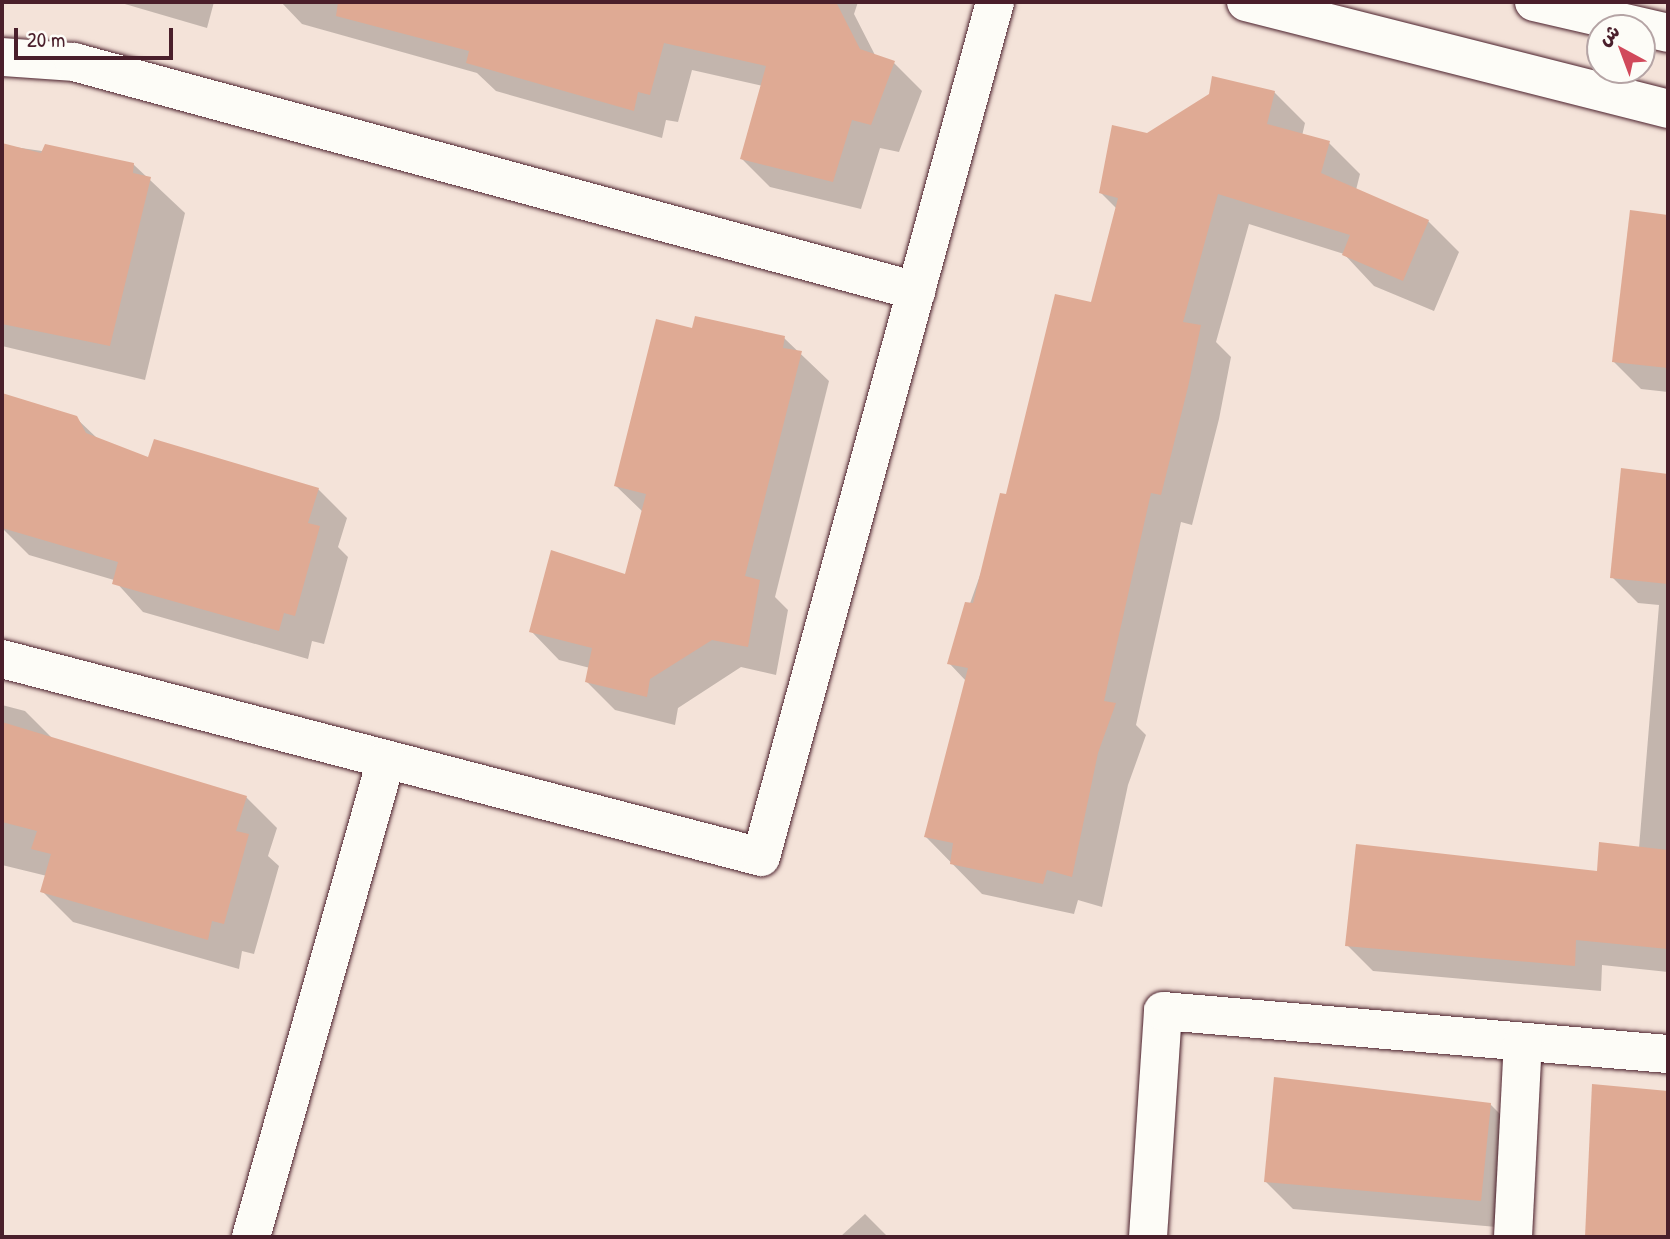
<!DOCTYPE html>
<meta charset="utf-8">
<style>
body{margin:0}
#map{position:relative;width:1670px;height:1239px;overflow:hidden;background:#f4e3d9;font-family:"Patrick Hand","Playpen Sans Arabic",sans-serif}
div>[style]{position:absolute}
[style*='--x']{left:calc(var(--x)*1px);top:calc(var(--y)*1px);width:calc(var(--w)*1px);rotate:calc(var(--a)*1deg)}
.shadow>*{inset:0;background:#0003}
.building>*{inset:0;background:#dfaa94}
.roads{filter:drop-shadow(0 0 2px #4a1f2b) drop-shadow(0 0 2px #4a1f2b)}
.minor>*{height:38px;margin:-19px;padding:0 19px;transform-origin:19px;border-radius:19px;background:#fdfcf7}
.tertiary>*{height:38px;margin:-19px;padding:0 19px;transform-origin:19px;border-radius:19px;background:#fdfcf7}
span{translate:-50% -50%;white-space:nowrap;text-align:center;line-height:1.15;-webkit-text-stroke:6px #fdfcf7;paint-order:stroke}
.frame{position:absolute;inset:0;border:4px solid #4a1f2b;pointer-events:none}
.north{position:absolute;left:1586px;top:14px;width:70px;height:70px;box-sizing:border-box;background:#fdfcf7;border:2px solid #b5a4a5;border-radius:50%;rotate:319deg;font-size:19px;font-weight:700;line-height:28px;text-align:center;color:#4a1f2b}
.north::after{content:'';display:block;margin:auto;width:24px;height:32px;background:#d1495b;clip-path:polygon(50% 0,100% 100%,50% 72%,0 100%)}
.scale{position:absolute;left:14px;top:28px;width:159px;height:32px;box-sizing:border-box;border:4px solid #4a1f2b;border-top:0;padding-left:9px;font-size:21px;line-height:24px;white-space:nowrap;color:#4a1f2b;-webkit-text-stroke:5px #fdfcf7;paint-order:stroke}
</style>
<div id="map">
<div class="shadow">
<i style="clip-path:polygon(118px 2px,214px 2px,207px 28px)"></i>
<i style="clip-path:polygon(281px 2px,858px 2px,854px 14px,876px 57px,894px 63px,922px 91px,899px 152px,880px 148px,861px 209px,770px 187px,742px 159px,763px 86px,692px 70px,678px 122px,666px 120px,662px 138px,496px 91px,477px 73px,302px 24px)"></i>
<i style="clip-path:polygon(1274px 92px,1305px 123px,1302px 136px,1329px 143px,1360px 174px,1356px 190px,1428px 221px,1459px 252px,1434px 311px,1374px 286px,1344px 254px,1249px 224px,1216px 342px,1231px 357px,1219px 419px,1192px 525px,1181px 522px,1136px 725px,1146px 735px,1128px 785px,1102px 907px,1078px 900px,1074px 914px,982px 894px,926px 837px,966px 681px,949px 663px,1008px 496px,1092px 304px,1117px 209px,1100px 192px,1147px 135px)"></i>
<i style="clip-path:polygon(7px 146px,133px 164px,185px 213px,145px 380px,2px 346px,2px 169px)"></i>
<i style="clip-path:polygon(1632px 212px,1668px 216px,1668px 392px,1641px 389px,1614px 362px)"></i>
<i style="clip-path:polygon(693px 330px,784px 338px,829px 381px,775px 597px,788px 610px,776px 675px,741px 667px,678px 708px,675px 725px,615px 710px,586px 681px,590px 668px,559px 660px,531px 631px,626px 576px,643px 512px,616px 486px)"></i>
<i style="clip-path:polygon(2px 395px,76px 418px,98px 439px,149px 459px,318px 489px,347px 518px,338px 547px,348px 557px,324px 644px,312px 641px,308px 659px,143px 612px,114px 580px,29px 555px,2px 528px)"></i>
<i style="clip-path:polygon(1622px 470px,1668px 476px,1668px 972px,1602px 965px,1601px 991px,1373px 971px,1347px 945px,1599px 873px,1639px 848px,1659px 605px,1638px 603px,1612px 577px)"></i>
<i style="clip-path:polygon(2px 705px,25px 711px,54px 740px,246px 797px,277px 828px,268px 856px,279px 866px,254px 954px,242px 951px,239px 969px,73px 922px,42px 891px,47px 876px,2px 865px)"></i>
<i style="clip-path:polygon(1593px 1086px,1668px 1093px,1668px 1237px,1586px 1237px)"></i>
<i style="clip-path:polygon(1490px 1104px,1518px 1132px,1508px 1228px,1293px 1209px,1265px 1181px)"></i>
<i style="clip-path:polygon(865px 1214px,888px 1237px,840px 1237px)"></i>
</div>
<div class="building">
<i style="clip-path:polygon(338px 2px,836px 2px,860px 49px,895px 61px,871px 125px,852px 120px,833px 182px,740px 159px,766px 66px,664px 43px,650px 95px,638px 92px,634px 111px,466px 63px,469px 51px,336px 16px)"></i>
<i style="clip-path:polygon(1212px 76px,1275px 91px,1267px 124px,1330px 141px,1321px 173px,1429px 220px,1403px 281px,1342px 255px,1350px 235px,1218px 194px,1183px 322px,1201px 325px,1188px 387px,1161px 495px,1151px 493px,1104px 701px,1116px 703px,1098px 753px,1072px 877px,1047px 870px,1043px 884px,950px 864px,953px 843px,924px 837px,968px 668px,947px 664px,965px 602px,973px 603px,1000px 493px,1006px 494px,1055px 294px,1091px 302px,1118px 198px,1099px 193px,1112px 125px,1147px 133px,1209px 94px)"></i>
<i style="clip-path:polygon(2px 143px,41px 153px,45px 144px,134px 163px,133px 173px,151px 177px,110px 346px,2px 324px)"></i>
<i style="clip-path:polygon(1630px 210px,1668px 215px,1668px 368px,1612px 362px)"></i>
<i style="clip-path:polygon(695px 316px,785px 336px,783px 348px,802px 351px,745px 576px,760px 580px,748px 647px,712px 640px,650px 679px,647px 697px,585px 682px,592px 648px,529px 632px,551px 550px,625px 574px,646px 494px,614px 486px,656px 319px,692px 328px)"></i>
<i style="clip-path:polygon(2px 393px,77px 416px,86px 433px,148px 457px,154px 439px,319px 488px,308px 523px,320px 526px,295px 616px,284px 613px,279px 631px,112px 584px,118px 562px,2px 528px)"></i>
<i style="clip-path:polygon(1621px 468px,1668px 474px,1668px 584px,1610px 578px)"></i>
<i style="clip-path:polygon(2px 722px,247px 796px,236px 831px,249px 834px,224px 924px,212px 921px,208px 940px,40px 892px,51px 854px,31px 849px,37px 831px,2px 822px)"></i>
<i style="clip-path:polygon(1599px 842px,1668px 850px,1668px 949px,1576px 940px,1575px 966px,1345px 946px,1356px 844px,1597px 871px)"></i>
<i style="clip-path:polygon(1274px 1077px,1491px 1103px,1481px 1201px,1264px 1182px)"></i>
<i style="clip-path:polygon(1592px 1084px,1668px 1091px,1668px 1237px,1585px 1237px)"></i>
</div>
<div class="roads">
<div class="minor">
<i style="--x:2;--y:57;--w:72;--a:4"></i>
<i style="--x:74;--y:62;--w:873;--a:15.21"></i>
<i style="--x:2;--y:659;--w:784;--a:14.62"></i>
<i style="--x:761;--y:857;--w:886;--a:-74.69"></i>
<i style="--x:251;--y:1237;--w:496;--a:-74.2"></i>
<i style="--x:1148;--y:1237;--w:226;--a:-86.2"></i>
<i style="--x:1163;--y:1011;--w:507;--a:4.87"></i>
<i style="--x:1513;--y:1237;--w:195;--a:-87.1"></i>
</div>
<div class="tertiary">
<i style="--x:1246;--y:2;--w:435;--a:14.2"></i>
<i style="--x:1534;--y:2;--w:138;--a:13"></i>
</div>
</div>
<div class="frame"></div>
<div class="north">ش</div>
<div class="scale">20 m</div>
</div>
